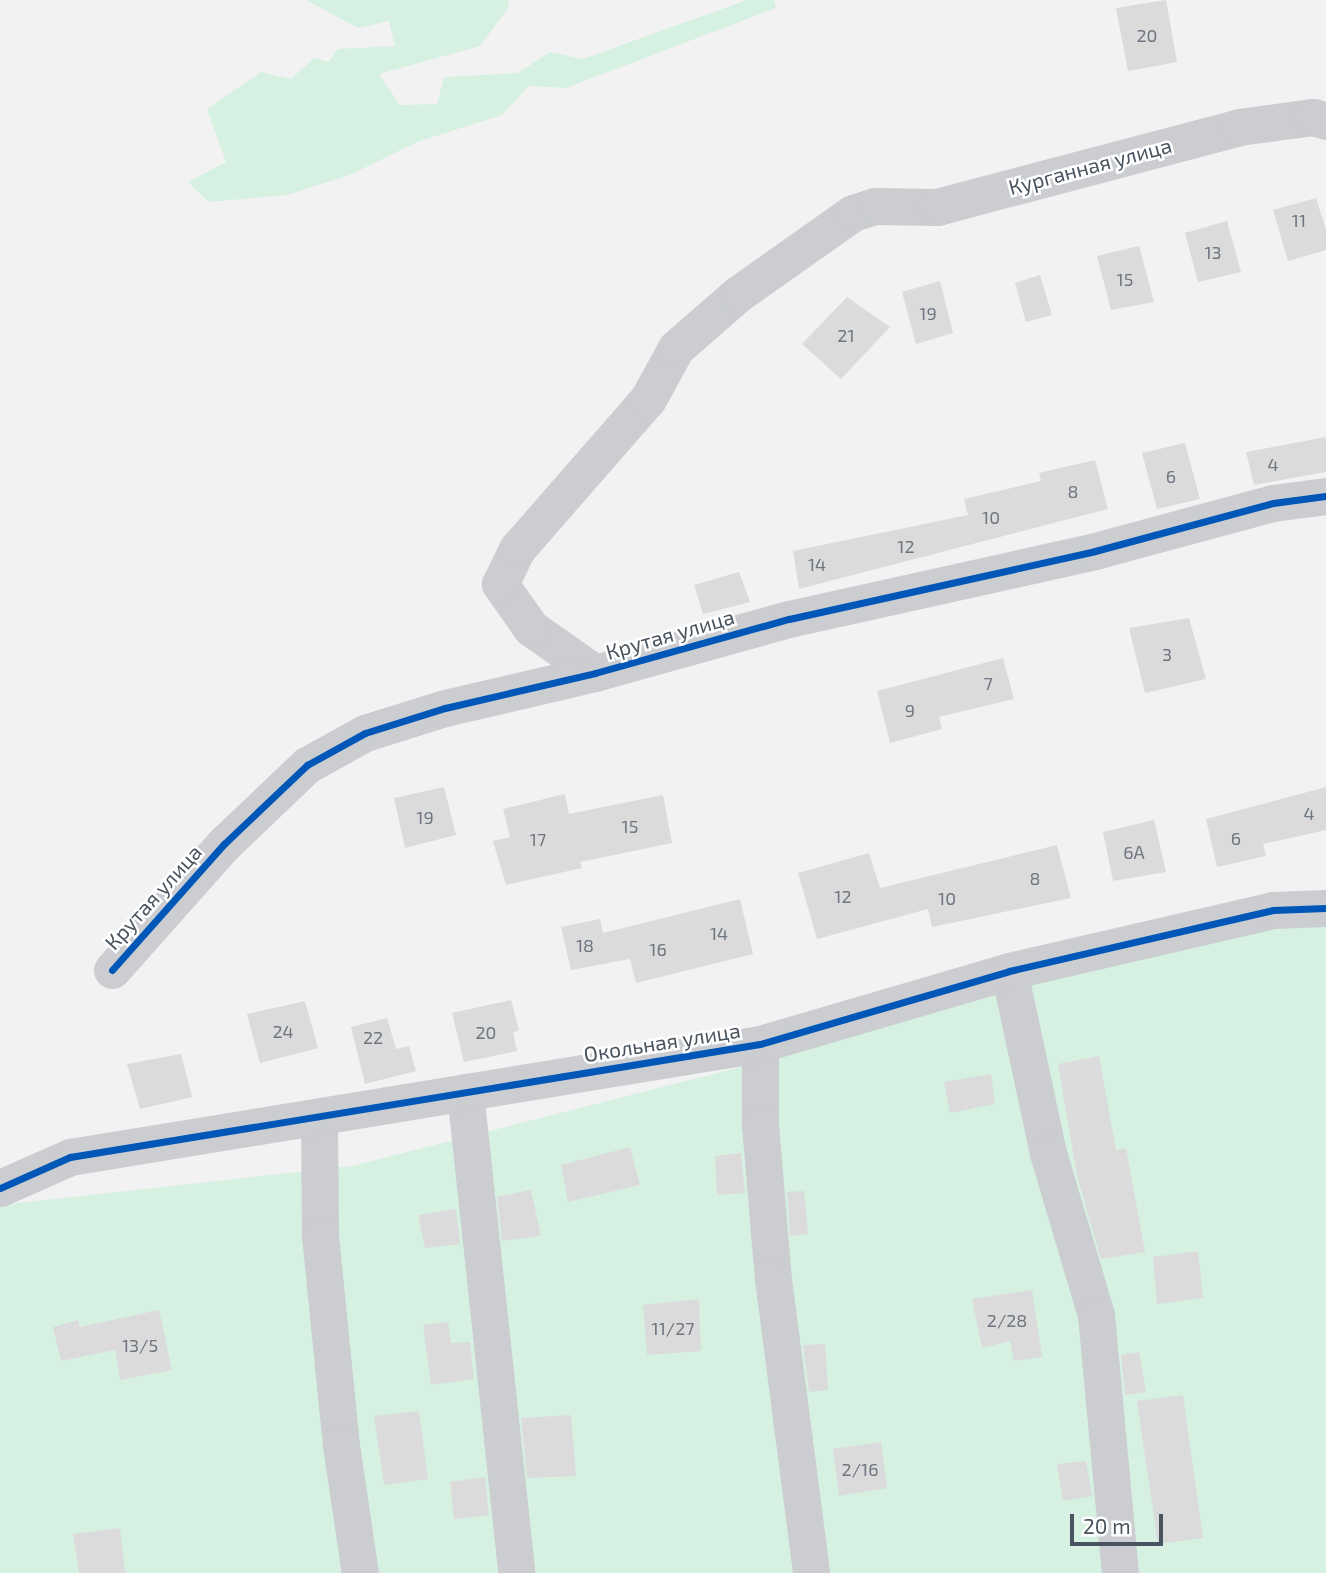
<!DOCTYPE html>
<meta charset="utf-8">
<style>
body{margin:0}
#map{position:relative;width:1326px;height:1573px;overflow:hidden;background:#f2f2f2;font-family:"Exo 2",sans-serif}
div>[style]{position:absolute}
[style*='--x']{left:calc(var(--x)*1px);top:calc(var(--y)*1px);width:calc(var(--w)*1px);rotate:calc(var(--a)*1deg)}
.green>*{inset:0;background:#d6f1e1}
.building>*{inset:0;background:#dbdbdc}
.minor>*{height:37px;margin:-18.5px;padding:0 18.5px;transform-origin:18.5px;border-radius:18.5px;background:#cbcdd0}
.cycleway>*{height:7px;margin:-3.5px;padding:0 3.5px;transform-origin:3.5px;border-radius:3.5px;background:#0057b8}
span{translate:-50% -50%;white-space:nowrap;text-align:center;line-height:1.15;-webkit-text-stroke:5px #fff;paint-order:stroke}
.number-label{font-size:18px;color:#6e767f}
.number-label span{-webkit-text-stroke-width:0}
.street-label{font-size:21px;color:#48545f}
.scale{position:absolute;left:1070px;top:1514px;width:93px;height:32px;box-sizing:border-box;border:4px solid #48545f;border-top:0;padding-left:9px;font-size:21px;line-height:24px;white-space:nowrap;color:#48545f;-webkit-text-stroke:5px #fff;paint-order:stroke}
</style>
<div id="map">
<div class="green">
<i style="clip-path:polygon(306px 0,509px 0,508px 8px,480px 46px,379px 74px,400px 105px,437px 104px,444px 77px,518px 73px,550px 52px,583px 59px,747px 0,774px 0,776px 8px,566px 88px,529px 86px,502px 115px,417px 142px,350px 175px,287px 195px,209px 202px,188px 182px,226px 162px,207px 109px,261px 72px,291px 79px,314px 58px,329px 62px,338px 49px,395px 46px,389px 21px,358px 28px)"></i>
<i style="clip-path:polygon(1326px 924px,1326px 1573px,0 1573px,0 1205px,352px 1166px,780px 1057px,1197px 934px)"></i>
</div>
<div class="building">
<i style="clip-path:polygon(1166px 0,1177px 62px,1128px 71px,1116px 8px)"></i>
<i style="clip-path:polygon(1316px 198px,1326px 230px,1326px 250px,1288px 261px,1273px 210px)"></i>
<i style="clip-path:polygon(1227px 221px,1241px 272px,1198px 282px,1185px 233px)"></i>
<i style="clip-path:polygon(1139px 246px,1154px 302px,1111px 310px,1097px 256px)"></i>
<i style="clip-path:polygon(1040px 275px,1052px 315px,1026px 322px,1015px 283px)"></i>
<i style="clip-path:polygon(940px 281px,953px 333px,916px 344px,902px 292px)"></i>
<i style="clip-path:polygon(847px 297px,890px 327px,841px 379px,802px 344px)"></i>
<i style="clip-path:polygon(1326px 437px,1326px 472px,1254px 485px,1246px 452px)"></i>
<i style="clip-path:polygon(1185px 443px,1200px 499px,1157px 509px,1142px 453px)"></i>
<i style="clip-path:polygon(1095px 460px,1108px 509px,799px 589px,793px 551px,968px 515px,964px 499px,1041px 481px,1039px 473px)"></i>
<i style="clip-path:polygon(739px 572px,750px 602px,703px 614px,694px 585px)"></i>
<i style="clip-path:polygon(1189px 618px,1206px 679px,1145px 693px,1129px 628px)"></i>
<i style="clip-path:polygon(1003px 658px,1014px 699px,939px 717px,942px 729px,890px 743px,877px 691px)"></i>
<i style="clip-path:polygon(444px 787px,456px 835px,405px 848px,394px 798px)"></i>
<i style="clip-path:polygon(1326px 787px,1326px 830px,1263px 844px,1266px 856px,1217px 867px,1206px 819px)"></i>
<i style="clip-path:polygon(565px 794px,569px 814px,663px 795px,672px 843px,580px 862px,582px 868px,506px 885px,493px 841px,510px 837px,503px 809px)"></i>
<i style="clip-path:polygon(1154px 820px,1166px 872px,1113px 881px,1103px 832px)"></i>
<i style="clip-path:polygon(1057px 845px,1071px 898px,932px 927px,928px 909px,817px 939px,798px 873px,869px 853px,880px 888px)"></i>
<i style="clip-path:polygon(740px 899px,753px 954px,636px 983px,630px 959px,571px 970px,561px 927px,600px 919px,603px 933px)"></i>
<i style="clip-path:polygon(511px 1000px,519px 1030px,513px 1033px,517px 1051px,464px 1062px,452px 1013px)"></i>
<i style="clip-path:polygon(305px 1001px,318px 1048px,260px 1063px,247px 1014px)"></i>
<i style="clip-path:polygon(387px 1018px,396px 1049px,409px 1046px,416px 1071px,365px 1084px,351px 1027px)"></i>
<i style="clip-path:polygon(181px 1054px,192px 1097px,140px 1109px,127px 1064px)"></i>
<i style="clip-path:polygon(1099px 1056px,1116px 1150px,1126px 1148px,1145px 1252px,1101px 1259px,1077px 1176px,1058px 1064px)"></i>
<i style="clip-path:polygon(991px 1074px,995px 1104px,950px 1113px,944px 1082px)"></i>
<i style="clip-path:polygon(630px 1147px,640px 1185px,568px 1202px,561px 1165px)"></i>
<i style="clip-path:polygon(741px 1153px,745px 1193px,717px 1195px,715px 1156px)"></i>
<i style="clip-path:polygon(531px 1190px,541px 1236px,502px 1241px,497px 1197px)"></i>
<i style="clip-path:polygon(804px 1191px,808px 1234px,790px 1236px,787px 1192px)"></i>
<i style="clip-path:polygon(456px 1209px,460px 1244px,425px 1248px,418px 1215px)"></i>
<i style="clip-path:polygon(1198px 1251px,1203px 1298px,1157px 1304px,1153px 1257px)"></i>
<i style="clip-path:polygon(1032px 1290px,1042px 1357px,1014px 1361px,1010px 1341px,982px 1348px,972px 1299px)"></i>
<i style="clip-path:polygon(699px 1299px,701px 1351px,647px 1355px,643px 1305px)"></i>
<i style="clip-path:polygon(159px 1310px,172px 1370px,120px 1380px,115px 1350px,61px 1361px,53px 1327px,78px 1320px,80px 1327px)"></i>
<i style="clip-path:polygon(448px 1322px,451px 1343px,470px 1342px,474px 1379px,431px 1385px,423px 1325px)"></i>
<i style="clip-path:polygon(825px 1344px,828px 1390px,809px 1392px,803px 1345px)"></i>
<i style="clip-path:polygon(1139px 1352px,1146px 1392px,1125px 1395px,1121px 1355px)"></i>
<i style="clip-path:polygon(1183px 1395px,1203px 1538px,1158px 1544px,1137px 1401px)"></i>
<i style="clip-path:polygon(419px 1411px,428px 1479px,384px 1485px,374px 1416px)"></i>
<i style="clip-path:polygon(571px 1415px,576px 1476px,527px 1478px,521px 1418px)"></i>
<i style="clip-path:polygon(881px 1442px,887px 1488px,839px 1496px,833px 1449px)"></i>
<i style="clip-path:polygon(1086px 1461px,1092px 1496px,1063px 1501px,1057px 1464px)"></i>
<i style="clip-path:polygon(485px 1477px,489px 1515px,454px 1519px,450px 1482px)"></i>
<i style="clip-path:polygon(120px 1528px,125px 1573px,79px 1573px,73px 1534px)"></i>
</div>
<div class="minor">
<i style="--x:595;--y:673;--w:78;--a:-144.9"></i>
<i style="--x:531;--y:628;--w:54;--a:-125.2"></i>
<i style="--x:500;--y:584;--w:39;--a:-64"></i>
<i style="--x:517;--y:549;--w:199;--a:-48.9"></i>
<i style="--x:648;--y:399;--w:58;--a:-61.2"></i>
<i style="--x:676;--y:348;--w:82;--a:-41.1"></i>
<i style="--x:738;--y:294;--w:141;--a:-35.2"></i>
<i style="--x:853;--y:213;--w:23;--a:-18"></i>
<i style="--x:875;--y:206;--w:62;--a:0.9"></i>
<i style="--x:937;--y:207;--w:312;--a:-14.8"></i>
<i style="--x:1239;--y:127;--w:75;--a:-7.7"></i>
<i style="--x:1313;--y:117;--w:14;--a:17"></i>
<i style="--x:112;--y:970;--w:169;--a:-48.4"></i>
<i style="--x:224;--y:844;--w:115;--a:-43.6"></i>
<i style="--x:307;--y:765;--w:66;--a:-28.9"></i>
<i style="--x:365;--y:733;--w:84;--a:-17.4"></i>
<i style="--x:445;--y:708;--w:154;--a:-13.1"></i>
<i style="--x:595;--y:673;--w:201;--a:-15.6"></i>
<i style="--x:789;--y:619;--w:313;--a:-12.5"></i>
<i style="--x:1095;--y:551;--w:184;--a:-15.1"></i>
<i style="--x:1273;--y:503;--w:53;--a:-7.5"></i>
<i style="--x:1009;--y:971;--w:186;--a:77.9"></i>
<i style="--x:1048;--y:1153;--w:169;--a:73.5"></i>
<i style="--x:1096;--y:1315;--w:259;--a:84.7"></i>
<i style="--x:760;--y:1044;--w:81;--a:90"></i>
<i style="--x:760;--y:1125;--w:155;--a:85.2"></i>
<i style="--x:773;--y:1279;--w:296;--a:82.6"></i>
<i style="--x:465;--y:1092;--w:484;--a:83.9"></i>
<i style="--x:319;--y:1119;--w:116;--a:89.5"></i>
<i style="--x:320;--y:1235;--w:211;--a:84.3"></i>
<i style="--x:341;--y:1445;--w:129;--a:81.6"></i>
<i style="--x:0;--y:1188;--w:77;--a:-23.9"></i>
<i style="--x:70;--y:1157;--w:699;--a:-9.3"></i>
<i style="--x:760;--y:1044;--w:259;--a:-16.3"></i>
<i style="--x:1009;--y:971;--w:271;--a:-13"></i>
<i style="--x:1273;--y:910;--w:53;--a:-2.2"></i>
</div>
<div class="cycleway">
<i style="--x:112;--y:970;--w:169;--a:-48.4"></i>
<i style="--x:224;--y:844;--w:115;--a:-43.6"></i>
<i style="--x:307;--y:765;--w:66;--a:-28.9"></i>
<i style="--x:365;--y:733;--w:84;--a:-17.4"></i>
<i style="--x:445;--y:708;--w:154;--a:-13.1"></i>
<i style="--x:595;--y:673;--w:201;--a:-15.6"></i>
<i style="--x:789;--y:619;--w:313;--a:-12.5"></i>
<i style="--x:1095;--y:551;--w:184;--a:-15.1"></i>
<i style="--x:1273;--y:503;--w:53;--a:-7.5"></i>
<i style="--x:0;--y:1188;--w:77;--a:-23.9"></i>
<i style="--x:70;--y:1157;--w:699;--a:-9.3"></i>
<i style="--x:760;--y:1044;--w:259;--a:-16.3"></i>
<i style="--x:1009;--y:971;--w:271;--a:-13"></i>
<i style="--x:1273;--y:910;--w:53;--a:-2.2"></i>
</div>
<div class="number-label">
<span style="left:1147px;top:35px">20</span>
<span style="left:1299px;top:220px">11</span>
<span style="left:1213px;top:252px">13</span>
<span style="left:1125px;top:279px">15</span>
<span style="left:928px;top:313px">19</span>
<span style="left:846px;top:335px">21</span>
<span style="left:1273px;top:464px">4</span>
<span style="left:1171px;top:476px">6</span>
<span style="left:1073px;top:491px">8</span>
<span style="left:991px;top:517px">10</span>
<span style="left:906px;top:546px">12</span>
<span style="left:817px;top:564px">14</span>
<span style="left:1167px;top:654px">3</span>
<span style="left:988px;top:683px">7</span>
<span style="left:910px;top:710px">9</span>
<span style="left:1309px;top:813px">4</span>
<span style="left:425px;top:817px">19</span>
<span style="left:630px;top:826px">15</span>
<span style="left:1236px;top:838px">6</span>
<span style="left:538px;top:839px">17</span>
<span style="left:1134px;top:852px">6А</span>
<span style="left:1035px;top:878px">8</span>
<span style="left:843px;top:896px">12</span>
<span style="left:947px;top:898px">10</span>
<span style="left:719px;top:933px">14</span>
<span style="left:585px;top:945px">18</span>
<span style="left:658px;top:949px">16</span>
<span style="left:283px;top:1031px">24</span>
<span style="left:486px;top:1032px">20</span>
<span style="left:373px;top:1037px">22</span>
<span style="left:1007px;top:1320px">2/28</span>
<span style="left:673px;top:1328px">11/27</span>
<span style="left:140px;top:1345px">13/5</span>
<span style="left:860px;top:1469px">2/16</span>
</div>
<div class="street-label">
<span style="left:1090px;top:166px;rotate:-15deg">Курганная улица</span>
<span style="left:670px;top:634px;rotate:-16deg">Крутая улица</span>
<span style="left:153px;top:897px;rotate:-48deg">Крутая улица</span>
<span style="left:662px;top:1042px;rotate:-9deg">Окольная улица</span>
</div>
<div class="scale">20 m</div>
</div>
